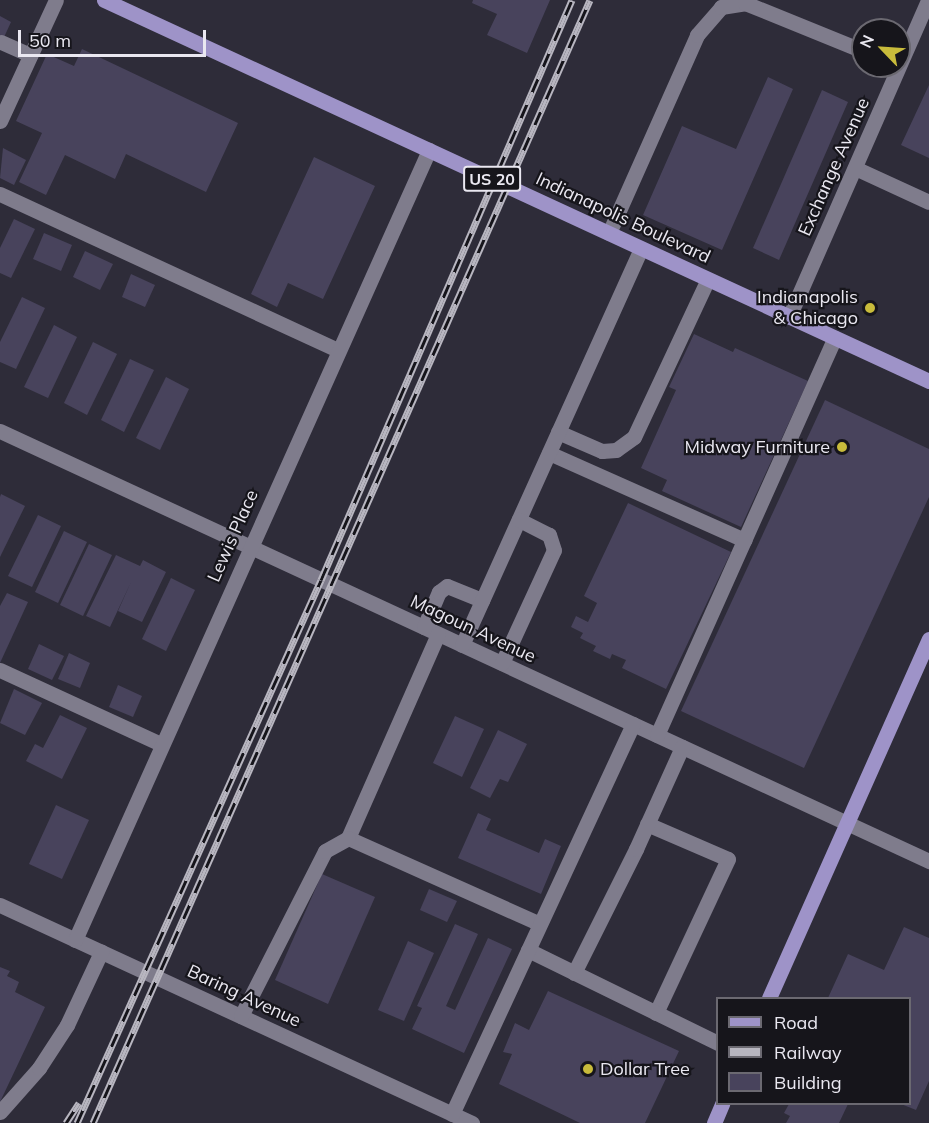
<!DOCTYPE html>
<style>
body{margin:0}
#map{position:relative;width:929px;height:1123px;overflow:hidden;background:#2e2c39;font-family:Mulish,sans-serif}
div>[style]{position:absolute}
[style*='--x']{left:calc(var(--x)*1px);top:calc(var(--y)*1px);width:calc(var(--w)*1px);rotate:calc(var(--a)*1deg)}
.building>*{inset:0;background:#48435c}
.minor>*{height:15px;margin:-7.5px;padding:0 7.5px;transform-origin:7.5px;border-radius:7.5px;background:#7f7c8c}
.major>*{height:15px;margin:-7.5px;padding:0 7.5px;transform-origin:7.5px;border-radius:7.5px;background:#9e93c8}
.rail>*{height:7px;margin-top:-3.5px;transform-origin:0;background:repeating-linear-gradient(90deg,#16151b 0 14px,#b8b6c0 0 28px);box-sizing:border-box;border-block:2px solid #b8b6c0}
.dots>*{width:16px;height:16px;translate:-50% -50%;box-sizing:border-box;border:3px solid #16151b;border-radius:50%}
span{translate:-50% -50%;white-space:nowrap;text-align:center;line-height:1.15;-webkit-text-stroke:4.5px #16151b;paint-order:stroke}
.shield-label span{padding:2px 4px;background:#16151b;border:2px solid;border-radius:4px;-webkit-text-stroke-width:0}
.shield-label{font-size:16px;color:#eae8f1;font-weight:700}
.street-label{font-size:18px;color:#eae8f1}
.poi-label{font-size:18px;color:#eae8f1}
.right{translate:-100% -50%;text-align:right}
.left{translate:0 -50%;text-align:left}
.legend{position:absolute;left:716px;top:997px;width:195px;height:108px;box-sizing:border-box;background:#16151b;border:2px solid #6b6971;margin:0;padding:8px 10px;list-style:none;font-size:18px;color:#eae8f1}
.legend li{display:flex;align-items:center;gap:12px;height:30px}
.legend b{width:30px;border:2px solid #6b6971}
.north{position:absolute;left:851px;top:18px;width:60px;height:60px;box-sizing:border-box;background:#16151b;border:2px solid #6b6971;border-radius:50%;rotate:295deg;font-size:16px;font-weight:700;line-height:24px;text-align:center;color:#eae8f1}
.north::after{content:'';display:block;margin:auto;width:21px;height:27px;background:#c8bb3b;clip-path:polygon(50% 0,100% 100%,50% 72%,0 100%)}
.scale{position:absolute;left:18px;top:30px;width:188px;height:27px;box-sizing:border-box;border:3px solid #eae8f1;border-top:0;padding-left:8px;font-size:18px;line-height:21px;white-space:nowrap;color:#eae8f1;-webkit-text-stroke:4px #16151b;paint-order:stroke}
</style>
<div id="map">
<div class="building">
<i style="clip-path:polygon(473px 0,550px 0,527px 53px,487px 35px,497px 14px,472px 3px)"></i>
<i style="clip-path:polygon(0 16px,11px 22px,0 46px)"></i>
<i style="clip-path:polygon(82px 49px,238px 123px,206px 192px,126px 154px,115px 179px,65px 155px,46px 195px,19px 182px,42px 133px,16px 121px,47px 54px,74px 66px)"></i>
<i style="clip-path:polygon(768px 77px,793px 89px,722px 250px,643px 215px,682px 126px,736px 149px)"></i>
<i style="clip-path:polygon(929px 85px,929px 158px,901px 145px)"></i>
<i style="clip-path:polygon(822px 90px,848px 102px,779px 260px,753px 248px)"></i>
<i style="clip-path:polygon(3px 148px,26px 160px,14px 185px,0 178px)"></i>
<i style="clip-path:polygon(314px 157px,375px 186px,323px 299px,288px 283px,277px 307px,251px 294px)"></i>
<i style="clip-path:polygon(14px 219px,35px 229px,11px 278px,0 273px,0 248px)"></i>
<i style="clip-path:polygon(44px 233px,72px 245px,61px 271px,33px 259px)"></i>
<i style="clip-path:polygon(85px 251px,113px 264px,100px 290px,73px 277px)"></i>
<i style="clip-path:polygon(131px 274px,155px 285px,145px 307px,122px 297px)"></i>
<i style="clip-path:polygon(22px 297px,45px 308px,16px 369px,0 362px,0 342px)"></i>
<i style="clip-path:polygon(54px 325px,77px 337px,48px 398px,24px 387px)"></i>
<i style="clip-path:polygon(694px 334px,733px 352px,735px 348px,808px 381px,741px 527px,662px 491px,667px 480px,641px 468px,676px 390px,669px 387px)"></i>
<i style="clip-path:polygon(93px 342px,117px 354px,87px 415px,64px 403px)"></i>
<i style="clip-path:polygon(130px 359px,154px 370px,124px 432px,101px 420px)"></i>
<i style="clip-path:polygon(166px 377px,189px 389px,160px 450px,136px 438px)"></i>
<i style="clip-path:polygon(825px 400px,929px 449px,929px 497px,804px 768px,681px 711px)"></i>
<i style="clip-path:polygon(1px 494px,25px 506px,0 557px,0 497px)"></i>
<i style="clip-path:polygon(628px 503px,731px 552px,666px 689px,622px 668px,626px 660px,612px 654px,610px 659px,593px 651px,596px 646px,580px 638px,583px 633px,571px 627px,576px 616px,588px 622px,597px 603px,584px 596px)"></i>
<i style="clip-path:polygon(38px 515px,61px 526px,32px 587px,8px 576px)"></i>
<i style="clip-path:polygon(64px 531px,87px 542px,58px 603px,35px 592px)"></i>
<i style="clip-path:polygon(89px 544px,112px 555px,83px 616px,60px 605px)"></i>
<i style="clip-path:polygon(116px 555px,140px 566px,143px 560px,166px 572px,142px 622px,118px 611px,131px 582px,110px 627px,86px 616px)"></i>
<i style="clip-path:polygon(171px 578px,195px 590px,166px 651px,142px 639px)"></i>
<i style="clip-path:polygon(7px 593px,28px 602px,0 663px,0 606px)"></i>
<i style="clip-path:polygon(39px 644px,64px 656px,52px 680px,28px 669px)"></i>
<i style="clip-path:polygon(69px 653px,90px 663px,80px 688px,58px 679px)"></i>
<i style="clip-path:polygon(118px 685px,142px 696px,133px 717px,109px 707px)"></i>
<i style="clip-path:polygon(14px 689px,42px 703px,25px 735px,0 723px)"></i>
<i style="clip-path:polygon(60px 715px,87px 728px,62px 779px,26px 761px,35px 744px,43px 748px)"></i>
<i style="clip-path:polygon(455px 716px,484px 729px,462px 777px,433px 763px)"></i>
<i style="clip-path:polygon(498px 730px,527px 744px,508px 782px,500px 779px,490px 798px,470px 788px)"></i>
<i style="clip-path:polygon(56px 805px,89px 820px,62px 879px,29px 864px)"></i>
<i style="clip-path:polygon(478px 813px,491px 819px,486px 830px,539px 853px,545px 839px,561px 846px,541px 894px,458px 858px)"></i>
<i style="clip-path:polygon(322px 874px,375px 897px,328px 1004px,275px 980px)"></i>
<i style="clip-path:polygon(429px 889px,457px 901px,447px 922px,420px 910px)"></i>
<i style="clip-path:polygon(455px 924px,478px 934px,446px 1006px,455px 1010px,488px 938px,512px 949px,464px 1053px,412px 1029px,422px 1008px,417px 1006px)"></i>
<i style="clip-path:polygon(904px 927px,929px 938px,929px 1081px,916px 1110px,901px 1104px,910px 1104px,910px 998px,828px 998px,848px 954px,884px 970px)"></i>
<i style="clip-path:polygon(408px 941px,434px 953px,404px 1021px,378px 1010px)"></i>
<i style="clip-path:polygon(0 967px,10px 971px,7px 976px,19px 982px,15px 992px,45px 1007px,0 1102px)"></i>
<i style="clip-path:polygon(548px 991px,679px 1051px,645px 1123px,580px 1123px,499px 1084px,512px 1054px,503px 1052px,515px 1023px,529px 1030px)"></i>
<i style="clip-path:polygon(789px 1104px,848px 1104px,839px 1123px,786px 1123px,790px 1116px,784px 1113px)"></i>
</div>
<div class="minor">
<i style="--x:1;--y:42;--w:32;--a:24"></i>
<i style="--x:0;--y:121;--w:133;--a:-65.2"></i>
<i style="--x:855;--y:168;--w:81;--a:24.7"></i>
<i style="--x:0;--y:194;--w:372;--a:24.8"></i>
<i style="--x:609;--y:233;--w:217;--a:-66"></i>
<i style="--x:697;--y:35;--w:37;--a:-49"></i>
<i style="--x:721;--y:7;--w:24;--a:-9"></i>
<i style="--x:745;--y:3;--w:127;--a:22.1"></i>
<i style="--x:789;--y:317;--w:346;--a:-66.3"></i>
<i style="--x:0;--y:431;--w:1024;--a:24.84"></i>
<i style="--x:558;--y:432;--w:48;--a:23.4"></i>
<i style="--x:602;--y:451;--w:14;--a:-4"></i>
<i style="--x:616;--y:450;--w:22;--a:-36"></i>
<i style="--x:634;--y:437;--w:174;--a:-64.9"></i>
<i style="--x:549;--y:453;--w:214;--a:24"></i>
<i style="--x:424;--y:627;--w:38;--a:-67"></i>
<i style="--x:439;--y:592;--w:10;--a:-37"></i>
<i style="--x:447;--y:586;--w:38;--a:22"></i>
<i style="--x:438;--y:634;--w:223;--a:113.8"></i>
<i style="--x:348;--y:838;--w:210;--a:24.1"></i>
<i style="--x:462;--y:645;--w:435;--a:-65.7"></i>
<i style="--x:502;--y:663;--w:124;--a:-65.3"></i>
<i style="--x:554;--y:550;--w:16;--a:-108"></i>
<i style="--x:549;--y:535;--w:34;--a:-153"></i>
<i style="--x:0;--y:670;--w:177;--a:24.7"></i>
<i style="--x:657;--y:735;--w:435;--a:-65.9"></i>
<i style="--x:647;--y:824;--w:88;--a:23.4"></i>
<i style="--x:728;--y:859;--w:170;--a:115.1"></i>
<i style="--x:0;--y:905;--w:520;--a:24.79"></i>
<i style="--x:75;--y:940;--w:866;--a:-65.86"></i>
<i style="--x:528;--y:950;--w:212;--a:26.1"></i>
<i style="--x:574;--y:973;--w:139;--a:-63.4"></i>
<i style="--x:636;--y:849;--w:112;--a:-65.7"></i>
<i style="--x:241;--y:1016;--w:185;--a:-63"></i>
<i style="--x:325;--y:851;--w:26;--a:-29"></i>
<i style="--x:0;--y:1112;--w:59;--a:-48.4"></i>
<i style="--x:39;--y:1068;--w:51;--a:-56.9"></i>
<i style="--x:67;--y:1025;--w:81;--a:-65"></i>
<i style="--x:452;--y:1114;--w:430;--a:-65.1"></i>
</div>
<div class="major">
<i style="--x:104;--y:0;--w:909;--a:24.79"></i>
<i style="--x:769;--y:998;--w:393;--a:-66"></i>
<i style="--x:714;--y:1123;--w:21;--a:-67"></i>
</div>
<div class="rail">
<i style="--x:66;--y:1123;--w:24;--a:-57"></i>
<i style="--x:77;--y:1123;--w:595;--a:-65.8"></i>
<i style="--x:321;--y:580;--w:632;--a:-66.6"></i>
<i style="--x:93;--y:1123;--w:1228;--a:-66.13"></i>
</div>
<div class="dots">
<i style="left:870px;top:308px;background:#c8bb3b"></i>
<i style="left:842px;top:447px;background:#c8bb3b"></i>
<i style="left:588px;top:1069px;background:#c8bb3b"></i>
</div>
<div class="shield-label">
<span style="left:492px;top:179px">US 20</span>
</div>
<div class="street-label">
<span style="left:834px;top:167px;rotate:-66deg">Exchange Avenue</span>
<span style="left:623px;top:218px;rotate:25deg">Indianapolis Boulevard</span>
<span style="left:233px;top:536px;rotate:-66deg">Lewis Place</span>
<span style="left:473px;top:629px;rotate:25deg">Magoun Avenue</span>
<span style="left:244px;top:996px;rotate:25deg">Baring Avenue</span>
</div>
<div class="poi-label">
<span class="right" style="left:858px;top:308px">Indianapolis<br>&amp; Chicago</span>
<span class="right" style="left:830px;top:447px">Midway Furniture</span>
<span class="left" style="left:600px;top:1069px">Dollar Tree</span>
</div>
<ul class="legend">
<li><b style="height:8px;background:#9e93c8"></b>Road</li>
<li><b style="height:8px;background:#b8b6c0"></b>Railway</li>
<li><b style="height:16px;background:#48435c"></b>Building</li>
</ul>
<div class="north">N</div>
<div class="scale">50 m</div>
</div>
